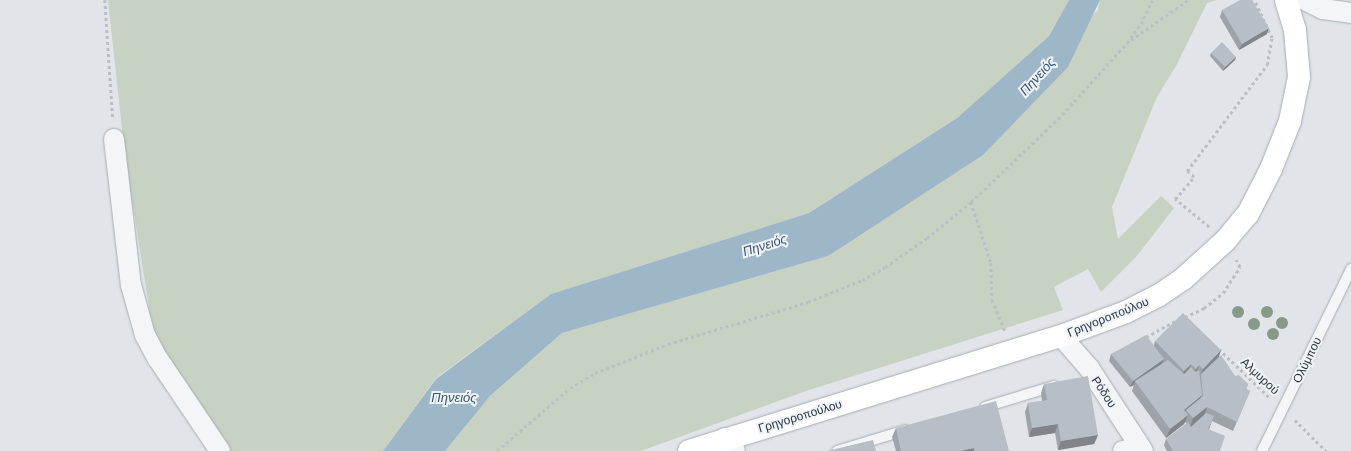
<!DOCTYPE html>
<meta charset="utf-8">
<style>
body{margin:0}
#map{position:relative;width:1351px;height:451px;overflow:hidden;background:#e1e5e9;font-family:"PT Sans",sans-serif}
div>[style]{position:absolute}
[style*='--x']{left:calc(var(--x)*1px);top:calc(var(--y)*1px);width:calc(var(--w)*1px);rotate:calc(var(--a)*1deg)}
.green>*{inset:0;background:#c8d2c2}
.water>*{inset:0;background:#9db6c8}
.path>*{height:2.5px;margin-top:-1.25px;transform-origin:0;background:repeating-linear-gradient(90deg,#bbbfc4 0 3px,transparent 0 6px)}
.roads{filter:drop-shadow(0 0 1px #a6acb3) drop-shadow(0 0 1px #a6acb3)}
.lane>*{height:10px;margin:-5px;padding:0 5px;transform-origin:5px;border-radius:5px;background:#f3f5f7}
.street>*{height:20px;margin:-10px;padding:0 10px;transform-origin:10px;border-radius:10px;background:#f3f5f7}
.secondary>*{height:22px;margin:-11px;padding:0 11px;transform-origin:11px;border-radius:11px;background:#fff}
.trees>*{width:12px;height:12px;margin:-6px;border-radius:50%;background:#899987}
.wall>*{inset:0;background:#9ea3a9}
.shaded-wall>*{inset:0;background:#81858a}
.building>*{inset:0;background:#b8bec5}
span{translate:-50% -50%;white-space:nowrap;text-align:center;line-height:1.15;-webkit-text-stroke:4px #f0f3f6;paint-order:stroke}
.street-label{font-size:12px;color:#2a3440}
.water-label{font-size:13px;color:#355672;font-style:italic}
</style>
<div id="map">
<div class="green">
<i style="clip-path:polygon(108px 0,1069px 0,1049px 36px,957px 118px,809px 213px,551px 294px,436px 378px,383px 451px,216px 451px,156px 350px,125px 157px)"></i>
<i style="clip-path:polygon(1100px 0,1217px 0,1207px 3px,1176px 66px,1157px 97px,1112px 207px,1118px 239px,1161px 196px,1174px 208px,1136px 257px,1101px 292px,1088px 269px,1054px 287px,1063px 310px,809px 390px,641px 451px,445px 451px,490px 396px,562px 333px,828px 256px,1098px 10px)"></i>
</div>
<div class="water">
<i style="clip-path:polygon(1069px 0,1100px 0,1068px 67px,983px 155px,828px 256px,562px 333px,490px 396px,445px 451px,383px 451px,436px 379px,551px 294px,809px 213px,957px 118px,1049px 36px)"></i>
</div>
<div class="path">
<i style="--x:105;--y:0;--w:120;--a:86.2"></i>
<i style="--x:1131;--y:40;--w:70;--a:-35.1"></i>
<i style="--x:971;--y:202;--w:64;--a:71.8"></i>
<i style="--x:991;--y:263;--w:37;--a:88"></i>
<i style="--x:992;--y:300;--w:34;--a:67"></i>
<i style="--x:1209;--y:227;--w:44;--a:-140.5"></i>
<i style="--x:1175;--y:199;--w:29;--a:-49"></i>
<i style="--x:1194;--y:177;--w:9;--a:-139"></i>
<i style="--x:1187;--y:171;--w:133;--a:-53"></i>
<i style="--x:1267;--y:65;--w:27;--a:-80"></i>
<i style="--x:1272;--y:38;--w:42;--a:-115.3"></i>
<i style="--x:1185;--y:317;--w:21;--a:-25"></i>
<i style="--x:1204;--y:308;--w:24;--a:-38"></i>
<i style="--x:1223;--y:293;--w:31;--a:-57"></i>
<i style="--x:1240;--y:267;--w:8;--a:-120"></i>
<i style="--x:1146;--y:337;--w:35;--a:-29"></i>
<i style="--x:1219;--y:349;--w:71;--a:43.9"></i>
<i style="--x:1295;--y:420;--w:44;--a:45"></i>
<i style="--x:497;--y:451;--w:96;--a:-40.8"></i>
<i style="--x:570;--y:388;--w:29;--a:-31"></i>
<i style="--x:595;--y:373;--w:79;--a:-21.7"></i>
<i style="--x:668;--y:344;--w:146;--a:-16.7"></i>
<i style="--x:808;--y:302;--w:58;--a:-22.2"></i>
<i style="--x:862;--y:280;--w:26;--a:-29"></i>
<i style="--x:885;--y:267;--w:51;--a:-34.6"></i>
<i style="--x:927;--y:238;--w:57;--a:-39.3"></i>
<i style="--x:971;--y:202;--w:120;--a:-43.7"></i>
<i style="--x:1058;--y:119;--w:103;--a:-47.8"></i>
<i style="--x:1127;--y:43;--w:24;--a:-54"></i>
<i style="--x:1141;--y:24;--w:26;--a:-65"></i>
</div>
<div class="roads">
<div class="lane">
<i style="--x:985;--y:407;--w:72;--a:-16.9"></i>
<i style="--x:837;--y:451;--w:72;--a:-16.9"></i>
<i style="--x:1262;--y:451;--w:203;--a:-63.9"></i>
</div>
<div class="street">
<i style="--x:1305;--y:0;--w:20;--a:27"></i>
<i style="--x:1323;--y:9;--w:28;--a:8"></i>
<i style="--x:114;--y:139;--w:147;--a:83.4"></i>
<i style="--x:131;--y:285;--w:52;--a:74.4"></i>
<i style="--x:145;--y:335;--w:27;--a:62"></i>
<i style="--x:158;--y:359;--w:111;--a:56"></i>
<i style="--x:1061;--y:336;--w:43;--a:48.8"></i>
<i style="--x:1089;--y:368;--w:99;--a:57"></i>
<i style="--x:725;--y:438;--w:16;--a:52"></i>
<i style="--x:1123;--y:451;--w:18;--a:-13"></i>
</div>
<div class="secondary">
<i style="--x:689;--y:451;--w:389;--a:-17.2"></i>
<i style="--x:1061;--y:336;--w:69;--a:-20.3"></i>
<i style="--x:1126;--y:312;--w:36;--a:-27"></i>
<i style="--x:1158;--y:296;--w:30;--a:-34"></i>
<i style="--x:1183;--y:279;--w:57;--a:-42.1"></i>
<i style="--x:1225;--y:241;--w:35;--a:-50"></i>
<i style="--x:1248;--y:214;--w:51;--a:-62.9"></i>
<i style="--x:1271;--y:169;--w:52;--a:-68.4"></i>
<i style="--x:1290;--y:121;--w:45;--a:-78.4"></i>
<i style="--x:1299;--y:77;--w:47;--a:-94.9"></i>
<i style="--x:1295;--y:30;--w:31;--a:-107"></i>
</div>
</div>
<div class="trees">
<i style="left:1238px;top:312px"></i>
<i style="left:1267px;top:312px"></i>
<i style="left:1282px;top:323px"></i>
<i style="left:1254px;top:324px"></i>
<i style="left:1273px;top:334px"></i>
</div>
<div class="wall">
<i style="clip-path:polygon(1222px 10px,1267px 34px,1239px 50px,1220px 17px)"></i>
<i style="clip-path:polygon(1211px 53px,1236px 57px,1235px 60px,1223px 71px,1210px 56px)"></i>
<i style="clip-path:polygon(1155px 341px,1219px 357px,1235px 376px,1248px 384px,1246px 389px,1250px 391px,1233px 431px,1212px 421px,1209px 430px,1220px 451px,1167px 451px,1164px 445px,1166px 439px,1187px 424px,1185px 422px,1184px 424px,1166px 438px,1132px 391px,1134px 385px,1130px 387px,1109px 361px,1111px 354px,1154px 345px)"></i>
<i style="clip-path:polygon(1044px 384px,1098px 435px,1094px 444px,1058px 450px,1055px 433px,1029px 437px,1025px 412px,1028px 403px,1042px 401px,1041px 393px)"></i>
<i style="clip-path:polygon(896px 428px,1009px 451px,896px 451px,892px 437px)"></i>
</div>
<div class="shaded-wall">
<i style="clip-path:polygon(1269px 28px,1267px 34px,1239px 50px,1242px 44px)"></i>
<i style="clip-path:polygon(1236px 57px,1235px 60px,1223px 71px,1225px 67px)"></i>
<i style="clip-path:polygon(1221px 350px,1218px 360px,1201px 374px,1199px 378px,1203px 369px)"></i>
<i style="clip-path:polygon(1164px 359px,1161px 365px,1135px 381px,1134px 385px,1130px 387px,1133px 381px)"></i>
<i style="clip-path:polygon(1191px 364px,1188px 373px,1181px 380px,1184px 371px)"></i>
<i style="clip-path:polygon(1199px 365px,1196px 374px,1192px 378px,1196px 369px)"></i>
<i style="clip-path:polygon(1202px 395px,1198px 404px,1186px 410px,1184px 416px,1184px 410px)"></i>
<i style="clip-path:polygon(1207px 407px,1204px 417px,1190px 427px,1193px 418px)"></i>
<i style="clip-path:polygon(1188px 415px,1184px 424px,1166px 438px,1170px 429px)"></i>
<i style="clip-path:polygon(1058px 424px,1055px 433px,1029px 437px,1032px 428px)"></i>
<i style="clip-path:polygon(1098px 435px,1094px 444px,1058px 450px,1061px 441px)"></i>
<i style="clip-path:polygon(974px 448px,973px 451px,960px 451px)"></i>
</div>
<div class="building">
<i style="clip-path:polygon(1240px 0,1252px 0,1269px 28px,1242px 44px,1222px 10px)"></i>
<i style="clip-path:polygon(1222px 42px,1236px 57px,1225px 67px,1211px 53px)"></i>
<i style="clip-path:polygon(1183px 313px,1221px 350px,1203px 369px,1199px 365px,1196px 369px,1191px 364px,1184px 371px,1155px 341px)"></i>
<i style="clip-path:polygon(1146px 335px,1164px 359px,1133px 381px,1111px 354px)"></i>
<i style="clip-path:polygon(1221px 355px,1235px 376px,1239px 375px,1248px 384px,1245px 389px,1250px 391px,1237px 422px,1207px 407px,1193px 418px,1186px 410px,1203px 396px,1201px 374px)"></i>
<i style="clip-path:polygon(1168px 360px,1184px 374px,1191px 367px,1195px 372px,1199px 370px,1202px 395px,1184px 410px,1188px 415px,1170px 429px,1135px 381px)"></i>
<i style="clip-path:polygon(1088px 376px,1098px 435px,1061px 441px,1058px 424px,1032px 428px,1028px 403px,1047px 400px,1044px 384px)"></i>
<i style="clip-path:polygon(996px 401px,1009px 451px,975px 451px,974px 448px,960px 451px,901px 451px,896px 428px)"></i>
<i style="clip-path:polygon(1206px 413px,1214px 416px,1208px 429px,1225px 436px,1220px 451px,1173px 451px,1166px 439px,1188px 422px,1191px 427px)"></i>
<i style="clip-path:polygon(873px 440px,876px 451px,827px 451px)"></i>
</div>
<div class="street-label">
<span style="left:1108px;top:317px;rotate:-22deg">Γρηγοροπούλου</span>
<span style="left:1307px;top:360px;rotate:-64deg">Ολύμπου</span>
<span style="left:1260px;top:376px;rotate:43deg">Αλμυρού</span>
<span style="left:1104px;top:392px;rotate:56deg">Ρόδου</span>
<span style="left:800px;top:416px;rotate:-17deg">Γρηγοροπούλου</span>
</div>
<div class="water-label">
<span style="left:1038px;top:77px;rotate:-48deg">Πηνειός</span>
<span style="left:765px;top:246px;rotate:-18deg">Πηνειός</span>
<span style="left:454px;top:398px">Πηνειός</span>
</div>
</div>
